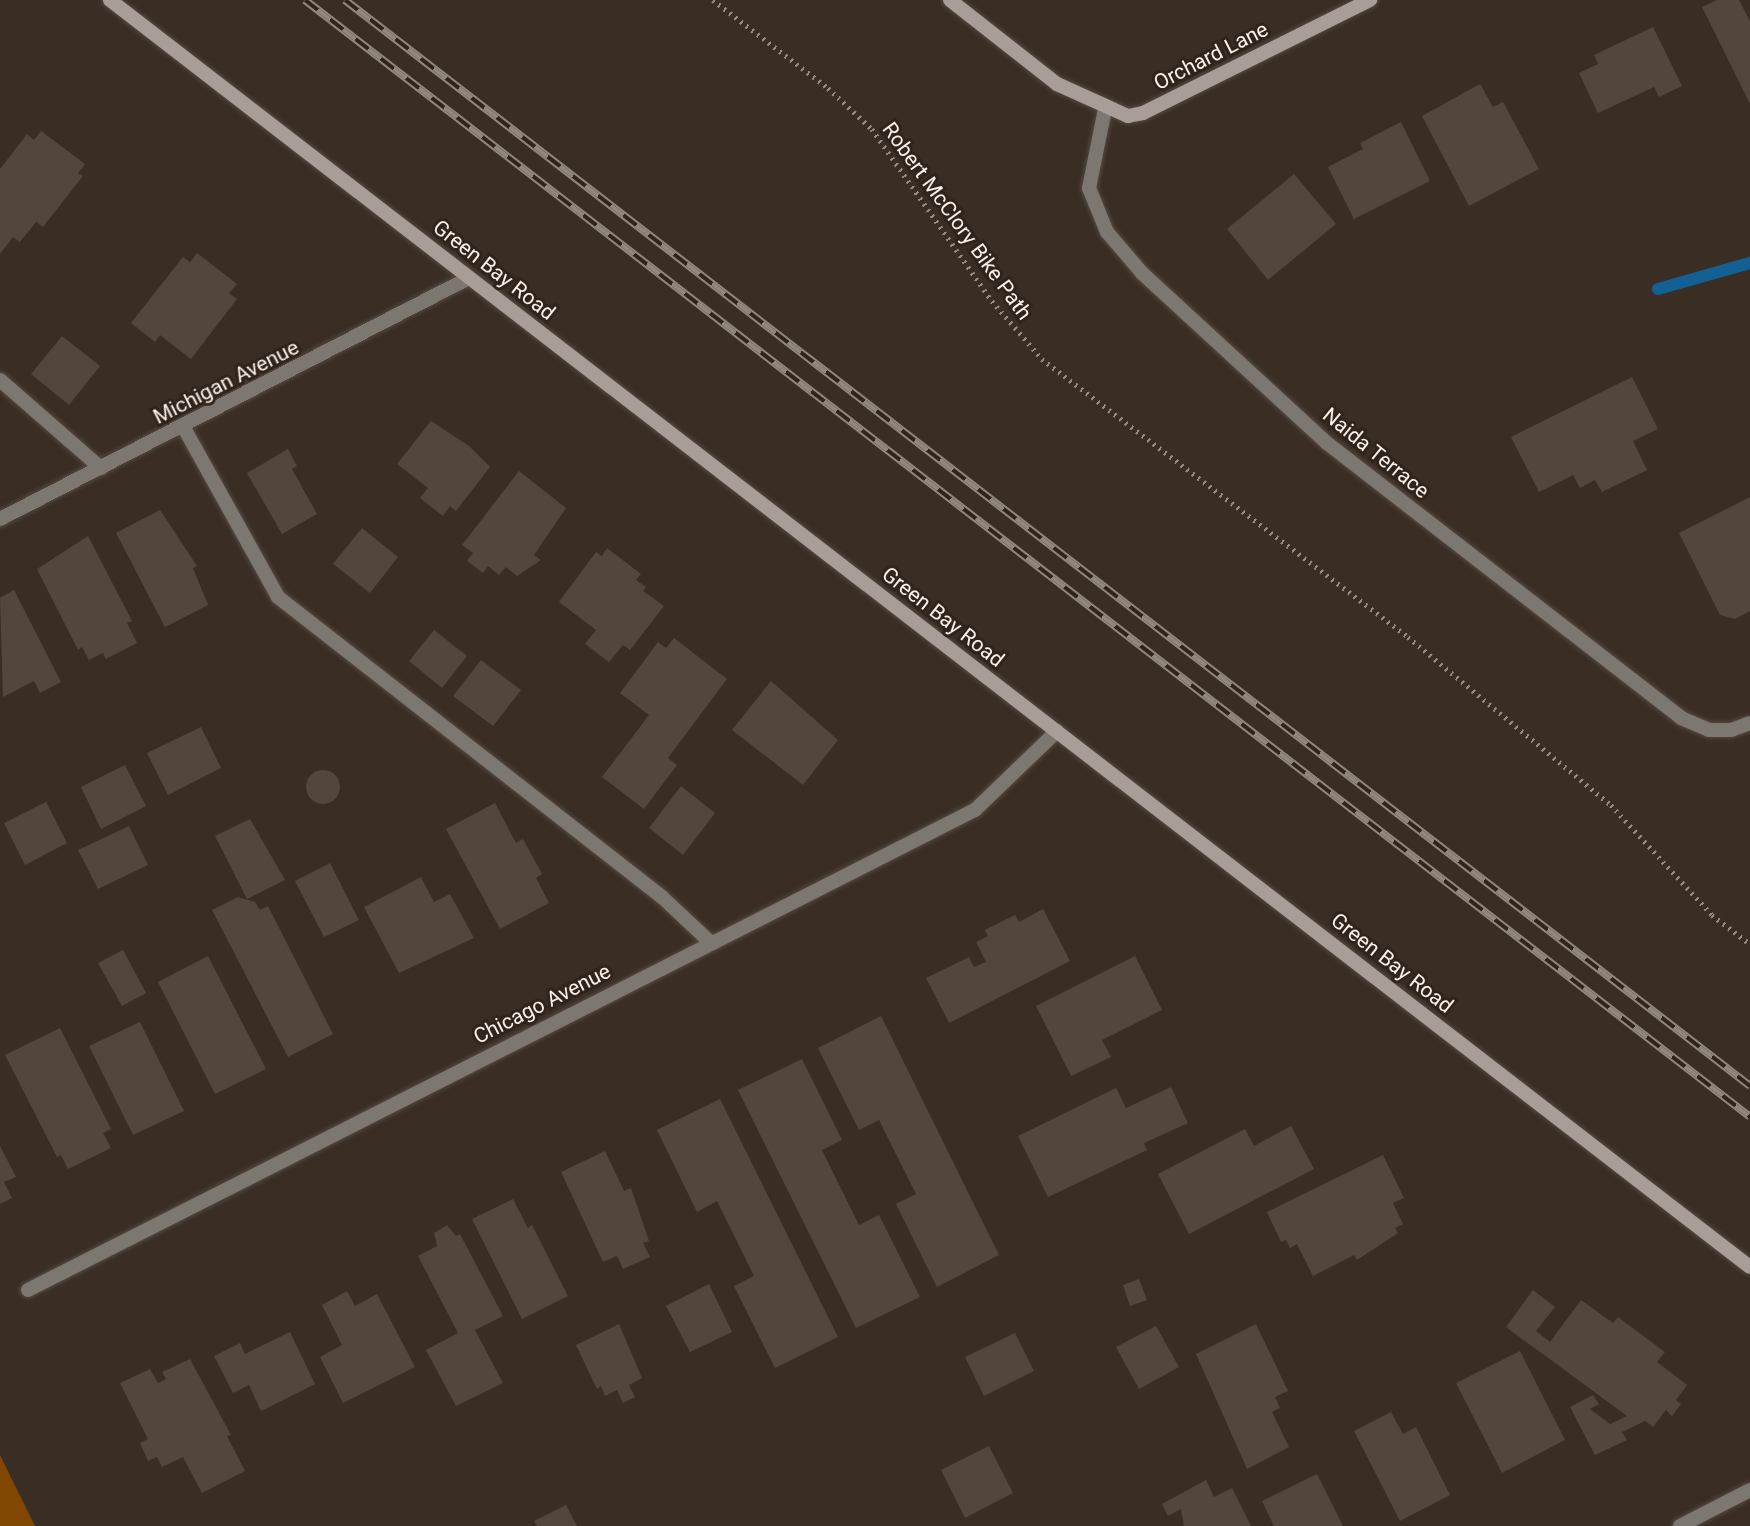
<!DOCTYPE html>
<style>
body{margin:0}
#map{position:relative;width:1750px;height:1526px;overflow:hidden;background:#3a2e24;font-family:Roboto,sans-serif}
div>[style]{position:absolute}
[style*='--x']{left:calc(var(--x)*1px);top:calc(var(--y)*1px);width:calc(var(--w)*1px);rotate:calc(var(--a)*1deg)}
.green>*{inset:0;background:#804602}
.stream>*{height:12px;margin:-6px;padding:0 6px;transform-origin:6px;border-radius:6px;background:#136194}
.building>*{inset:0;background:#53463c}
.round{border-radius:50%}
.path>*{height:4.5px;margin-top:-2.25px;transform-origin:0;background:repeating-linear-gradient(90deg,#958b83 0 2px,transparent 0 7px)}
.roads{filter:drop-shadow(0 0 2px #554940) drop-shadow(0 0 2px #554940)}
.lane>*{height:14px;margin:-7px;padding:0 7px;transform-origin:7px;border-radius:7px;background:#7d7772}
.street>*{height:14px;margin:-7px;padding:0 7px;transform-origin:7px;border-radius:7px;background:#7d7772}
.secondary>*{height:14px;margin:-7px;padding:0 7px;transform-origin:7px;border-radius:7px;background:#a99e97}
.rail>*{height:8px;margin-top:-4px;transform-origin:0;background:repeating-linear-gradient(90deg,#30241b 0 16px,#91877e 0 32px);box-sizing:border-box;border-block:2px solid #91877e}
span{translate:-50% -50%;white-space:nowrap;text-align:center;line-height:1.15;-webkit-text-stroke:6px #30241b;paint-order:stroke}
.street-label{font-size:21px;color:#f9f1eb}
</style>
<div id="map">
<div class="green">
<i style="clip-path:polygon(0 1455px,35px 1526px,0 1526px)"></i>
</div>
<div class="stream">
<i style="--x:1658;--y:289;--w:96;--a:-15.8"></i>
</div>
<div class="building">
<i style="clip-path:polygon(1717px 0,1739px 0,1750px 21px,1750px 104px,1702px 7px)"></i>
<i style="clip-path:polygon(1653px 27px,1682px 86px,1659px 97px,1654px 87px,1598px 113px,1579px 73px,1598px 64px,1594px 55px)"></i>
<i style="clip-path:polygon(1480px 84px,1493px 107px,1503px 102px,1539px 169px,1469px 206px,1422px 116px)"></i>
<i style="clip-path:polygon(1401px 122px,1430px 181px,1354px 219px,1328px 167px,1363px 149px,1360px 143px)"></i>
<i style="clip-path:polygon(41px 131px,85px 164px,78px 173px,83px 176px,43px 227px,36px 222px,20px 242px,13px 237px,0 254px,0 169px,27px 134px,34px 140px)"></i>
<i style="clip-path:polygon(1294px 174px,1336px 224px,1268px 280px,1227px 229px)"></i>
<i style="clip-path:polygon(197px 253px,237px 284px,229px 293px,237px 299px,191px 359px,160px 335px,155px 342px,131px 323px,183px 257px,190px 262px)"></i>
<i style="clip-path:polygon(62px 336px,100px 366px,69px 405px,31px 374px)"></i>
<i style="clip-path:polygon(1632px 377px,1658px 429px,1633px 441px,1647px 470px,1602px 492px,1595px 480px,1580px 488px,1573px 475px,1539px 492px,1511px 437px)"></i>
<i style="clip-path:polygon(431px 421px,469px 446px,490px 467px,456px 511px,450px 506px,443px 516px,420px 498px,428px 488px,397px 464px)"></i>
<i style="clip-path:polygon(288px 449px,297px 466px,292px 469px,317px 514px,282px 534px,247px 473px)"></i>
<i style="clip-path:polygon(519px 471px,566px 508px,534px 555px,541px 560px,517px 576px,506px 567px,499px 575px,488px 566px,483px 573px,467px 561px,473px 553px,462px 545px)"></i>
<i style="clip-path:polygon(1750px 497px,1750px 611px,1735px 619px,1720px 615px,1679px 533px)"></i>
<i style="clip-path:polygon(160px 510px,197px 566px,193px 568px,208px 605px,165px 627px,116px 533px)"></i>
<i style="clip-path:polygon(362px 528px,398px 557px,370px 593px,333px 564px)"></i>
<i style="clip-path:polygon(88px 536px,132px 621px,127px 623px,137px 643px,106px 659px,103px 653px,89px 660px,82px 647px,78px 650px,37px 569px)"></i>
<i style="clip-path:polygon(607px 548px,641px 574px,636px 580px,646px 587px,643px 591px,664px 606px,630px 650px,623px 645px,609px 662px,585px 644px,596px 630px,559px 602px,596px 552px,602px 556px)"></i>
<i style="clip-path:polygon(14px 590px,61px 682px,40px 693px,34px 681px,3px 697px,0 598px)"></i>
<i style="clip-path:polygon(434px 630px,467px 656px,442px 688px,409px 661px)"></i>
<i style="clip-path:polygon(674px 638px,727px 679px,668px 758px,677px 765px,644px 809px,602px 777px,649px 715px,620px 693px,658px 642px,666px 648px)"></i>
<i style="clip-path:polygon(481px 660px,521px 690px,493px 726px,453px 696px)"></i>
<i style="clip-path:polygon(771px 681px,838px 740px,803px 785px,732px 730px)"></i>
<i style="clip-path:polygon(201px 727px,221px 768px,168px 795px,147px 753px)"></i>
<i style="clip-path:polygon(125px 765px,146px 806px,101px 829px,81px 787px)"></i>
<i class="round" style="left:306px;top:770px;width:34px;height:34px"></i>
<i style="clip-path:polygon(681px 786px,715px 813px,683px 855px,649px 828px)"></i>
<i style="clip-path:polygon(46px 802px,67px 843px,25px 865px,4px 823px)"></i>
<i style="clip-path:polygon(495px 803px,516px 843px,523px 839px,542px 874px,536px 878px,549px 903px,500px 929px,446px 829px)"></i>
<i style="clip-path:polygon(250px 819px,285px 880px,247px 899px,215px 836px)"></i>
<i style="clip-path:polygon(129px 826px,148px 865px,98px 889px,78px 850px)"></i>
<i style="clip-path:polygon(330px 863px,359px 920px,324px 937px,295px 881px)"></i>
<i style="clip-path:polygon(421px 877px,434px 902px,450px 894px,474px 938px,399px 973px,364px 907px)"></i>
<i style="clip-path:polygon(238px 897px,255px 902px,260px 910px,268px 906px,333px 1034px,288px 1057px,212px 910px)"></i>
<i style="clip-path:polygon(1043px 909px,1070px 961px,949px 1023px,926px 978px,969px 957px,974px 967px,986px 962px,976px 942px,988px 936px,985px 930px,1015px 915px,1019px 922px)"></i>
<i style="clip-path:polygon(123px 950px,146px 993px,122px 1006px,98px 963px)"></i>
<i style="clip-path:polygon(208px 956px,266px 1069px,215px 1094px,158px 982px)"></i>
<i style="clip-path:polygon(1135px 956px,1162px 1010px,1102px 1040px,1111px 1057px,1071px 1076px,1036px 1006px)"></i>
<i style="clip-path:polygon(881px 1016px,999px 1255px,937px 1287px,896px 1204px,916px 1194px,879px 1120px,859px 1130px,818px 1048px)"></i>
<i style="clip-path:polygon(140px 1022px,184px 1111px,133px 1135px,89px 1046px)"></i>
<i style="clip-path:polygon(60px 1028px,111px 1129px,103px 1133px,111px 1148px,68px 1169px,61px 1155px,57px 1157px,5px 1055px)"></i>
<i style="clip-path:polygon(802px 1059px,842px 1140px,822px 1150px,859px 1225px,879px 1215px,920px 1297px,856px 1328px,738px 1090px)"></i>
<i style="clip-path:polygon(1171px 1087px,1188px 1123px,1144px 1143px,1147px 1150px,1048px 1197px,1018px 1136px,1116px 1088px,1126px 1108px)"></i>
<i style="clip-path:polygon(720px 1099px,838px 1337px,775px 1368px,734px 1286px,754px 1276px,717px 1201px,697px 1212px,657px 1130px)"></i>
<i style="clip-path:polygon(1291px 1126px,1314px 1169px,1189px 1234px,1158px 1174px,1245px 1129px,1254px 1146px)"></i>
<i style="clip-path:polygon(0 1146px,16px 1177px,4px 1182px,12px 1198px,0 1204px)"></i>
<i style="clip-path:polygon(605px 1151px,624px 1191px,631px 1188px,649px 1241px,643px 1243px,650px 1257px,623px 1269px,617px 1256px,603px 1262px,561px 1172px)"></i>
<i style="clip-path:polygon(1383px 1155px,1404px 1198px,1393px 1203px,1403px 1224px,1395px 1228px,1398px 1233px,1357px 1260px,1354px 1255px,1313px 1276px,1297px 1244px,1290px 1248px,1286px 1240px,1281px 1242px,1267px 1212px)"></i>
<i style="clip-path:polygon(513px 1199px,528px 1228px,532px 1225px,568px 1296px,522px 1319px,472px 1219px)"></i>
<i style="clip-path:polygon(447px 1225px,456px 1236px,460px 1234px,503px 1316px,475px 1330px,503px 1383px,456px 1406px,426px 1350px,458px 1333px,418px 1256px,437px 1246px,434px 1233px)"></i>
<i style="clip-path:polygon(1139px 1279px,1147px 1300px,1130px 1306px,1123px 1285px)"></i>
<i style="clip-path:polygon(709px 1284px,732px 1332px,690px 1352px,666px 1306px)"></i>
<i style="clip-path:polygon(1533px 1290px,1555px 1307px,1536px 1331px,1550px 1342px,1581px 1300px,1613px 1323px,1618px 1317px,1665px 1352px,1657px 1362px,1687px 1385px,1676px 1400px,1681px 1404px,1672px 1416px,1666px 1410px,1653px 1427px,1645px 1421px,1622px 1432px,1627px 1440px,1595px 1455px,1570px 1407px,1593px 1395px,1599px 1404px,1590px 1409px,1610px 1424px,1627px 1416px,1506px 1327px)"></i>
<i style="clip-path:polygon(347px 1291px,355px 1306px,377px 1294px,415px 1367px,343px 1403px,320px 1357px,342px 1345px,322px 1305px)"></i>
<i style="clip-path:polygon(619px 1324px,642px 1378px,629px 1385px,635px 1397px,623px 1403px,617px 1390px,605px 1396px,601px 1386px,597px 1389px,576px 1345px)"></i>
<i style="clip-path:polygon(1256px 1324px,1288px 1391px,1275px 1397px,1280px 1408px,1272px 1412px,1289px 1447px,1247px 1469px,1196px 1354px)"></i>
<i style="clip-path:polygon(1156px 1326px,1179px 1367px,1139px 1389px,1116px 1347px)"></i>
<i style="clip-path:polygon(290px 1332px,315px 1384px,261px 1411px,249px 1385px,233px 1393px,214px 1356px,240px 1343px,245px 1354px)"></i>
<i style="clip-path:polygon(1015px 1333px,1034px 1371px,984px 1396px,965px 1357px)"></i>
<i style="clip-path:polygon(1520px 1351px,1565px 1440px,1502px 1473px,1456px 1383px)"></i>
<i style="clip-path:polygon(190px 1359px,231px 1435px,227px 1436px,245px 1471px,202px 1493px,183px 1457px,162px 1467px,157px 1457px,148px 1461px,140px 1443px,148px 1439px,120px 1383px,150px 1369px,158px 1383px,166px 1379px,162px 1372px)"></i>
<i style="clip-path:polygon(1391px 1412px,1403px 1434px,1416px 1427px,1450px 1495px,1400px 1521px,1354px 1431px)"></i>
<i style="clip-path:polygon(989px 1446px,1013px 1493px,965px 1518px,941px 1470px)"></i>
<i style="clip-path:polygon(1317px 1474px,1343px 1526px,1274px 1526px,1262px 1501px)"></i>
<i style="clip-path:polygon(1206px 1480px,1214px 1497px,1232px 1488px,1251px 1526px,1184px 1526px,1181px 1509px,1168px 1516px,1162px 1504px)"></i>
<i style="clip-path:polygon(566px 1505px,577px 1526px,537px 1526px,534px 1521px)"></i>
</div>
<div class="path">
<i style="--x:713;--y:0;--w:145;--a:37.4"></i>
<i style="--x:828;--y:88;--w:60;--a:43"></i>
<i style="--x:872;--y:129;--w:210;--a:55.1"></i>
<i style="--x:992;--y:301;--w:77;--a:49.2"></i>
<i style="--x:1042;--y:359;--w:460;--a:37.2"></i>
<i style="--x:1408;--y:637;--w:264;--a:39.6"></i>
<i style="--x:1611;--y:805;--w:149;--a:47.4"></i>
<i style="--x:1712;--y:915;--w:48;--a:37.3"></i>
</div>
<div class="roads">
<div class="lane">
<i style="--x:0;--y:380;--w:134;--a:41.1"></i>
<i style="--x:184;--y:428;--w:193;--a:60.9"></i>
<i style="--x:278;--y:597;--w:487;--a:38"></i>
<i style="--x:662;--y:897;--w:66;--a:43.2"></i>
</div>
<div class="street">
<i style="--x:1105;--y:109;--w:81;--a:101.4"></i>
<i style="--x:1089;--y:188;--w:48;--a:67.8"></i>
<i style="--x:1107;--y:232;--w:54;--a:49.5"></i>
<i style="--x:1142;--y:273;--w:251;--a:42.6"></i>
<i style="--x:1327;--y:443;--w:448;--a:37.8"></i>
<i style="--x:1681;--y:718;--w:30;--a:23"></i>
<i style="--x:1709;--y:730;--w:22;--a:0"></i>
<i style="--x:1731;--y:730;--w:20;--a:-20"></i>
<i style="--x:0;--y:519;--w:527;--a:-27.2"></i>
<i style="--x:28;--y:1290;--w:1062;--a:-26.88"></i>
<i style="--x:975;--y:810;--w:114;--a:-43.9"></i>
<i style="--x:1680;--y:1526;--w:79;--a:-27.2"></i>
</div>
<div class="secondary">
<i style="--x:110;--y:0;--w:2072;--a:37.69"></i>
<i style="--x:950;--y:0;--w:136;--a:38.1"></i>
<i style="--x:1057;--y:84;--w:78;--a:24.3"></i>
<i style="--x:1128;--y:116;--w:15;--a:-11"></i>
<i style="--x:1143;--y:113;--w:254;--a:-26.5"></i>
</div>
</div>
<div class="rail">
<i style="--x:305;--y:0;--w:1826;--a:37.7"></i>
<i style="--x:345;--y:0;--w:1776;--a:37.7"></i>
</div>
<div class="street-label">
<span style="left:1211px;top:56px;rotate:-27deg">Orchard Lane</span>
<span style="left:957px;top:221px;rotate:54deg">Robert McClory Bike Path</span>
<span style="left:494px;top:270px;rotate:38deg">Green Bay Road</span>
<span style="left:226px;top:382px;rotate:-27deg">Michigan Avenue</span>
<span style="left:1376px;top:453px;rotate:39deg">Naida Terrace</span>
<span style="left:943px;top:617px;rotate:38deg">Green Bay Road</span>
<span style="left:1392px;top:963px;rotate:38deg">Green Bay Road</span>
<span style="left:542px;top:1004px;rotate:-27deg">Chicago Avenue</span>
</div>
</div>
